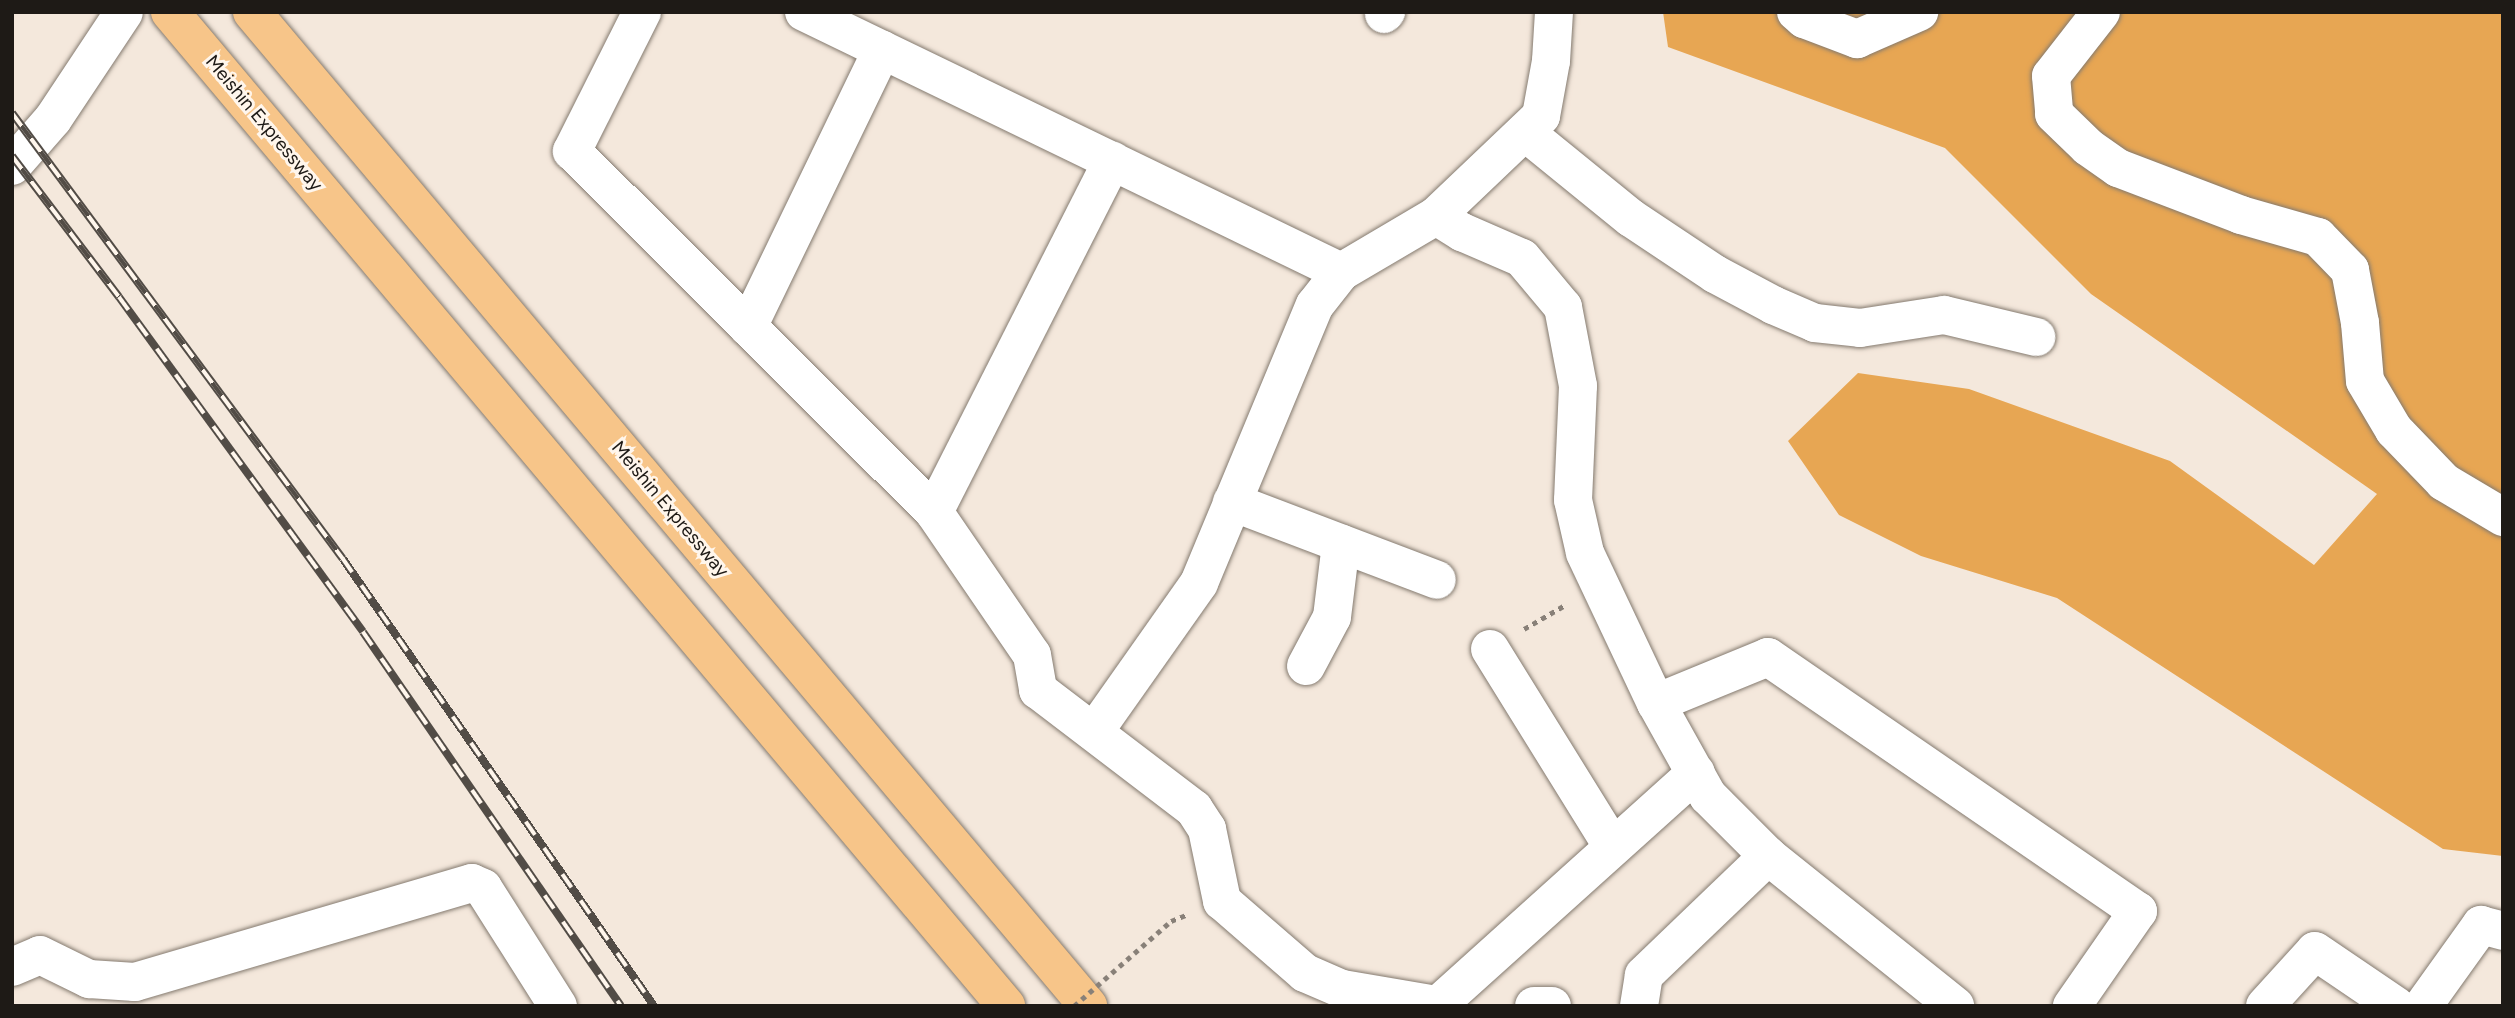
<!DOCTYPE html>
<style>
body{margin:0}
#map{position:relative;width:2515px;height:1018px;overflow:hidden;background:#f4e8dc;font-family:Figtree,sans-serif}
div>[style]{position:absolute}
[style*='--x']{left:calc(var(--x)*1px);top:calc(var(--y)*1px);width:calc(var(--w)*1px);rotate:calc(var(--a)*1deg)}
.forest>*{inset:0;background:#e7a653}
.path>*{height:4.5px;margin-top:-2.25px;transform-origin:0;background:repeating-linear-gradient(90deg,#888078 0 5px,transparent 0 10px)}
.roads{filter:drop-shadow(0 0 2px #847a6f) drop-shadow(0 0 2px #847a6f)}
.minor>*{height:38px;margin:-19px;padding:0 19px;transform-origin:19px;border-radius:19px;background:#fff}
.highway>*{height:38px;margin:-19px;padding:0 19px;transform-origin:19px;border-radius:19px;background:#f7c589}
.rail>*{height:8px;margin-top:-4px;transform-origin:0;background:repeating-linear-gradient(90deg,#fff6ec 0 16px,#524c46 0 32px);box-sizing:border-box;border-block:2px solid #524c46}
.path-bridge>*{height:4.5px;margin-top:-2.25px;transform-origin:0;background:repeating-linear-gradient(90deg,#888078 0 5px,transparent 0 10px)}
span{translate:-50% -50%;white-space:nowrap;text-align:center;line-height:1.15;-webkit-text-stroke:6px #fff6ec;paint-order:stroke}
.street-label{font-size:19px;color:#1e1a16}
.frame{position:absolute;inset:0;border:14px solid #1e1a16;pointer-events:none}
</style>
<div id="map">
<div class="forest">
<i style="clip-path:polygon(1663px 12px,2503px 12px,2503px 856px,2443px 849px,2057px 598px,1921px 556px,1839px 515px,1788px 441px,1858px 373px,1969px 389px,2170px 461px,2314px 565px,2377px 494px,2091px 294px,1945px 148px,1668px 47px)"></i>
</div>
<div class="path">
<i style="--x:1524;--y:629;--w:48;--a:-30.3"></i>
<i style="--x:1171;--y:921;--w:16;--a:-22"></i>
</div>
<div class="roads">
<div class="minor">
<i style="--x:642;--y:12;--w:156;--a:116.7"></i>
<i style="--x:572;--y:151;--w:511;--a:44.92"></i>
<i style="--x:934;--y:512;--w:173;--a:55.6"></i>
<i style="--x:1032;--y:655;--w:36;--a:80"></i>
<i style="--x:1038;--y:690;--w:196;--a:37.3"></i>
<i style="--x:1194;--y:809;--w:24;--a:57"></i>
<i style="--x:1207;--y:829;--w:74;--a:78.2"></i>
<i style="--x:1222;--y:901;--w:110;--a:40.9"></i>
<i style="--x:1305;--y:973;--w:40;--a:23.4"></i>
<i style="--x:1342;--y:989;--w:102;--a:9.6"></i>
<i style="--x:804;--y:12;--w:597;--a:25.83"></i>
<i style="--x:1341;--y:272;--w:110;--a:-30.5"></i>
<i style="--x:1436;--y:216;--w:31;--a:32"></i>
<i style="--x:1462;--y:232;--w:65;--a:23.4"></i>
<i style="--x:1522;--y:258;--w:64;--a:50.1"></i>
<i style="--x:1563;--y:307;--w:80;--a:79.2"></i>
<i style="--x:1578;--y:386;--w:114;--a:92.5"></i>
<i style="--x:1573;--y:500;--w:54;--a:77.2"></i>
<i style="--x:1585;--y:553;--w:166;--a:64.7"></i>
<i style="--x:1656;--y:703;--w:107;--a:60.8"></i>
<i style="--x:1708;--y:796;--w:85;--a:45"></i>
<i style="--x:1768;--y:856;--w:240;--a:38.7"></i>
<i style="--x:1796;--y:12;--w:11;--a:41"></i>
<i style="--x:1804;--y:19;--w:57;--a:20.7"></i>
<i style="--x:1857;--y:39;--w:68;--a:-23.5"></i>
<i style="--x:2101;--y:12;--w:81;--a:128"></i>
<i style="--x:2051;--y:76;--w:38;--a:85"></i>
<i style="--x:2054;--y:114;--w:47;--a:44.1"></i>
<i style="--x:2088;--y:147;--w:37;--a:35"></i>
<i style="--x:2118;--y:168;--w:132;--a:20.9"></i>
<i style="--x:2241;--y:215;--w:80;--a:15.9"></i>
<i style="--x:2318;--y:237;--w:46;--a:45.9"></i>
<i style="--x:2350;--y:270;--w:54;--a:79.3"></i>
<i style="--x:2360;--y:323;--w:58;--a:85.1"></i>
<i style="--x:2365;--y:381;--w:57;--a:59.4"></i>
<i style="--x:2394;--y:430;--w:72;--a:46.1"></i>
<i style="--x:2444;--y:482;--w:69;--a:30.7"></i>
<i style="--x:1384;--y:14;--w:3;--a:-45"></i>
<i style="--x:1525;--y:132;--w:136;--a:39.1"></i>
<i style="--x:1631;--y:218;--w:101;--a:33.7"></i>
<i style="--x:1715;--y:274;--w:66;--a:28.1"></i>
<i style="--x:1773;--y:305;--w:46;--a:23.2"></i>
<i style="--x:1815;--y:323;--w:45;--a:6.3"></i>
<i style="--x:1860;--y:328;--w:85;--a:-8.8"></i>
<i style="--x:1944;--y:315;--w:95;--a:13.4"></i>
<i style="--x:12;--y:166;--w:62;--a:-48.9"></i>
<i style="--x:53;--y:119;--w:128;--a:-56.4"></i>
<i style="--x:1436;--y:216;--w:145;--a:-43.6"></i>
<i style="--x:1541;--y:116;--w:56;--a:-79.7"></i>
<i style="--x:1551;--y:61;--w:49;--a:-86.5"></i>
<i style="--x:748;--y:327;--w:308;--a:-64.2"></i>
<i style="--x:1232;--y:502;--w:219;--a:20.8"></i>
<i style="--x:934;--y:512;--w:394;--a:-63.1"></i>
<i style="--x:1490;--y:649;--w:233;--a:58.2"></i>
<i style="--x:1306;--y:666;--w:55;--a:-62"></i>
<i style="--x:1332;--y:617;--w:74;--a:-83"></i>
<i style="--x:1656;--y:703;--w:121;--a:-22.3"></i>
<i style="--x:1768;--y:657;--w:449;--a:34.5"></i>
<i style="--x:2138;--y:911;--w:116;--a:124.8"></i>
<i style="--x:1094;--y:732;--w:182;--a:-54.8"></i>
<i style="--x:1199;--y:583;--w:301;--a:-67.4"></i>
<i style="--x:1315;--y:305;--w:42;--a:-51.8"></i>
<i style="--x:12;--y:967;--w:30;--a:-23"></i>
<i style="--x:40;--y:955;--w:55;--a:26.1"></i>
<i style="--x:89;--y:979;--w:46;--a:3.7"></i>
<i style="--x:135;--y:982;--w:351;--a:-16.4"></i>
<i style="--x:472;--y:883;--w:12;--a:24"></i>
<i style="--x:483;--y:888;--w:140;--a:57.6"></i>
<i style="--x:1438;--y:1005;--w:347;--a:-42"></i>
<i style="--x:1534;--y:1006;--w:18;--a:0"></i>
<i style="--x:1639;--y:1006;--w:31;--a:-81"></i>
<i style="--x:1644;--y:975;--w:172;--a:-43.8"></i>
<i style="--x:2265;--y:1006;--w:74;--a:-47.7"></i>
<i style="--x:2315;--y:951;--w:98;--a:34.2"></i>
<i style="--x:2423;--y:1006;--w:100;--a:-54.4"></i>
<i style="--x:2481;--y:925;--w:23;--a:15"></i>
</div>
<div class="highway">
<i style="--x:170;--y:12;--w:1299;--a:49.93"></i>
<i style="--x:252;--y:12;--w:1299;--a:49.93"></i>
</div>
</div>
<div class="rail">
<i style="--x:12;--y:113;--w:555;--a:53.42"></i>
<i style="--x:343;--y:559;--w:545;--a:55.17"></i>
<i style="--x:12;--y:156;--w:177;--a:52.8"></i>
<i style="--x:119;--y:297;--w:414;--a:53.9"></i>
<i style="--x:363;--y:632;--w:454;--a:55.4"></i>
</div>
<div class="path-bridge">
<i style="--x:1074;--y:1006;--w:129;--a:-41.2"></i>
</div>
<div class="street-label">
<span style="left:264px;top:123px;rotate:50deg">Meishin Expressway</span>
<span style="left:670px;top:509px;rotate:50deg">Meishin Expressway</span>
</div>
<div class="frame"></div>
</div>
